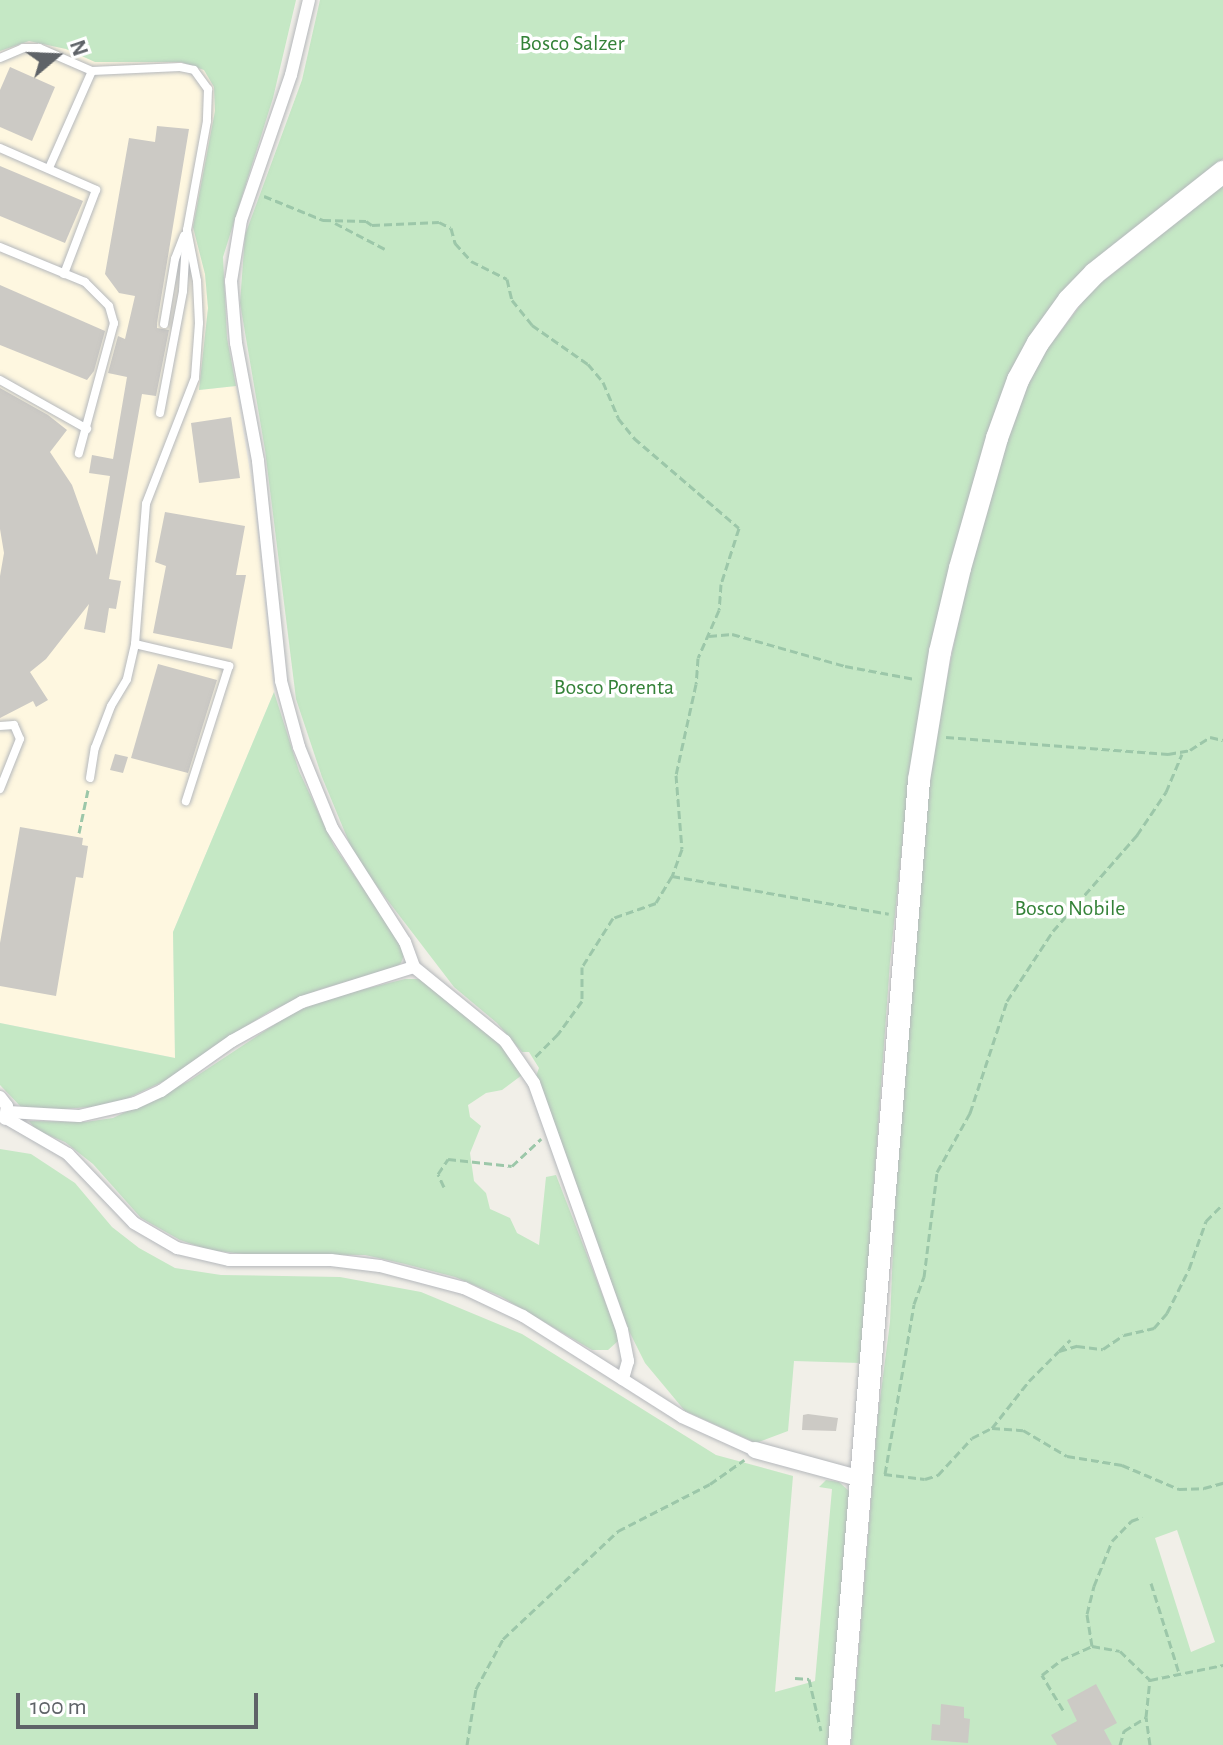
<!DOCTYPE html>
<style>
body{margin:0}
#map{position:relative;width:1223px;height:1745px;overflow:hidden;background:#f1efe8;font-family:"Alegreya Sans",sans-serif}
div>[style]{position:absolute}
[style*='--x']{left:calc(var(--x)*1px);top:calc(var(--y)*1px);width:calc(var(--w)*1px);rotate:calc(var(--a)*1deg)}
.commercial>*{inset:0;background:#fef7e0}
.green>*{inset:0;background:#c5e8c5}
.building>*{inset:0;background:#cccac5}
.path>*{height:3px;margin-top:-1.5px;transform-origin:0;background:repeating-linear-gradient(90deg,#9cc7a9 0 8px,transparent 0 12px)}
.roads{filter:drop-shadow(0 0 2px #b5b8bc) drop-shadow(0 0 2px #b5b8bc)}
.service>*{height:8px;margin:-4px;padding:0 4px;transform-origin:4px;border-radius:4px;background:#fff}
.pedestrian>*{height:12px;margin:-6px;padding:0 6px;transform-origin:6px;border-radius:6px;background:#fff}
.minor>*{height:16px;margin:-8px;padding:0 8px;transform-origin:8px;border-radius:8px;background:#fff}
.secondary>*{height:22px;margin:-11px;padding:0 11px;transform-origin:11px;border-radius:11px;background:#fff}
span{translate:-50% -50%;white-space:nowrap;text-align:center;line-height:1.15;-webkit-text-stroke:7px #fff;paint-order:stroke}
.park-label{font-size:22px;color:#348238}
.north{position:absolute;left:16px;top:16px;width:80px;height:80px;-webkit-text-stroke:6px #fff;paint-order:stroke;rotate:71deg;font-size:22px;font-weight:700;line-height:32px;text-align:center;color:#5f6368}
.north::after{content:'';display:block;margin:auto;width:28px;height:36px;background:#5f6368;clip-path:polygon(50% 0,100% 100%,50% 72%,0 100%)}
.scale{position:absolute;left:16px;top:1693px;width:242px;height:36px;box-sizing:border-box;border:4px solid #5f6368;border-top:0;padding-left:10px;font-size:24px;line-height:28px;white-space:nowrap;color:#5f6368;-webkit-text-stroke:6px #fff;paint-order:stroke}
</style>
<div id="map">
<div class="commercial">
<i style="clip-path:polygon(29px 41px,66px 49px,96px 62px,181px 62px,204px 70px,214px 87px,215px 111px,193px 227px,205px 274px,208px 308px,199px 390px,236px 386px,254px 496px,274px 692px,173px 932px,175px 1058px,0 1023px,0 51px)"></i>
</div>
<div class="green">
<i style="clip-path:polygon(0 0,296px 0,273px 98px,223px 257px,227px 338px,236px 386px,199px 390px,208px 308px,205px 274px,193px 227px,215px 111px,214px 87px,204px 70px,181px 62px,95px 62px,66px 49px,29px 41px,0 51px)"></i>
<i style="clip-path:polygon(320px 0,1223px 0,1223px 159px,1089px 265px,1033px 333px,933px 634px,909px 781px,890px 962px,861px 1363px,794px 1361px,788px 1431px,756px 1443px,685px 1411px,645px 1363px,629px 1331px,536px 1076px,539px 1068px,529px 1052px,522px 1052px,497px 1023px,454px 987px,356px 859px,322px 777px,296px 699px,265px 450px,240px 303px,245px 235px,302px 80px)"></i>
<i style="clip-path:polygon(evenodd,1223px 185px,1223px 1745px,851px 1745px,878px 1415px,890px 1322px,896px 1175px,921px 851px,934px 742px,968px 575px,1005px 445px,1022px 396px,1045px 352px,1091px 291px,1223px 185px,1177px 1530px,1215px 1642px,1191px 1652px,1155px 1538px,1177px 1530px)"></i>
<i style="clip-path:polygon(274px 692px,299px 771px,334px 846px,397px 937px,404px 955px,401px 963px,395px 968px,321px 989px,270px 1011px,212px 1048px,177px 1075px,113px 1105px,40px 1111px,22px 1108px,0 1085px,0 1023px,175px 1058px,173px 932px)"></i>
<i style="clip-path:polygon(405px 979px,421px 979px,498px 1042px,522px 1075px,502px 1090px,486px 1093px,468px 1105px,470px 1117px,481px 1126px,470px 1153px,474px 1181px,486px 1193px,490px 1209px,510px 1218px,517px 1233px,539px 1245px,546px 1177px,556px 1175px,618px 1335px,618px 1341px,608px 1350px,592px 1350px,500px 1296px,455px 1277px,405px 1264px,365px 1255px,244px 1254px,209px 1250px,180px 1240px,141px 1218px,93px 1164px,65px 1142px,36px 1130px,29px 1121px,85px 1122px,113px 1118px,189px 1081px,289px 1015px,328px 998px)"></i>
<i style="clip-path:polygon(0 1149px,31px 1154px,75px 1183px,112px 1227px,139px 1248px,175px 1268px,221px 1275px,340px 1277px,421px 1292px,522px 1334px,716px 1455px,793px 1476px,775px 1692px,815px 1681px,832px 1489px,819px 1487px,826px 1480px,839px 1482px,849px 1491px,829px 1745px,0 1745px)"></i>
</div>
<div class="building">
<i style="clip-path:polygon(10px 67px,55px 87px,32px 141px,0 127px,0 90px)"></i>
<i style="clip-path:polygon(157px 126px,189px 129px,157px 323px,157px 328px,169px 330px,156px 396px,142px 394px,109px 579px,121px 581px,116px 609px,109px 608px,105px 633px,84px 629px,89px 604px,46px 659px,30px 672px,48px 700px,36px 707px,33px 701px,0 718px,0 576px,4px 553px,0 529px,0 388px,48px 415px,67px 430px,50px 452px,72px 485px,97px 555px,110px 476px,89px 473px,92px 455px,113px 459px,127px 377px,108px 373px,118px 336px,125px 339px,135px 296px,119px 293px,105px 274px,129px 138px,155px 142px)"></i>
<i style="clip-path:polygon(0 166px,83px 201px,65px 243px,0 216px)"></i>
<i style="clip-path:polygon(0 285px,105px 331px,94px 371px,87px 380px,0 345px)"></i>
<i style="clip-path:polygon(231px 417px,240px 478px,199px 483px,191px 423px)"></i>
<i style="clip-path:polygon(165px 512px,245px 526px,236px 575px,246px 575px,232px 649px,153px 633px,166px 566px,155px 562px)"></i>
<i style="clip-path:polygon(158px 664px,217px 680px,188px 773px,131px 758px)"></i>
<i style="clip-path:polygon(115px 754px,128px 757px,123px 773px,110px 770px)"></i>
<i style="clip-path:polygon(20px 827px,83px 838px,82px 845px,88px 846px,83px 878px,76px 877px,56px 996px,0 986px,0 943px)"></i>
<i style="clip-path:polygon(808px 1414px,838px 1418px,836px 1431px,802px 1430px,803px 1415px)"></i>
<i style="clip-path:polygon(1096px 1684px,1117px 1723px,1104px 1730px,1112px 1745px,1057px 1745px,1051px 1735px,1077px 1721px,1067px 1700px)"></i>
<i style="clip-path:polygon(941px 1704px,964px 1707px,964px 1718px,970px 1719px,968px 1743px,931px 1740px,932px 1724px,940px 1725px)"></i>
</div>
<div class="path">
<i style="--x:264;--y:196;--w:64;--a:22.1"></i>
<i style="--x:323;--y:220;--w:43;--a:1.3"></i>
<i style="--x:366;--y:221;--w:7;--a:34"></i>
<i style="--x:372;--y:225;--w:67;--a:-2.6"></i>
<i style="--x:439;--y:222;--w:13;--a:27"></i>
<i style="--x:451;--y:228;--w:16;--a:75"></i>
<i style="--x:455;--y:243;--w:24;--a:48"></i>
<i style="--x:471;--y:261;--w:40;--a:26.6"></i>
<i style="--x:507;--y:279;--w:22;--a:77"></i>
<i style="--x:512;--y:300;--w:32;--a:51"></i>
<i style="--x:532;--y:325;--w:68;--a:34.9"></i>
<i style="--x:588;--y:364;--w:23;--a:50"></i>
<i style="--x:603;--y:382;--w:39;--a:67"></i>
<i style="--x:618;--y:418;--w:26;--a:51"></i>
<i style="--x:634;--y:438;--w:138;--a:40.6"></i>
<i style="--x:739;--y:528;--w:59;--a:107.8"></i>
<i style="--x:721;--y:584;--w:26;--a:94"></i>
<i style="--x:719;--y:610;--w:52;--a:113.6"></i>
<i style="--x:698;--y:658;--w:26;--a:94"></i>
<i style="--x:696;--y:684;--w:93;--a:102.4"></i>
<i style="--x:676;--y:775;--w:74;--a:85.4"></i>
<i style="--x:682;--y:849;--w:29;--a:110"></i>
<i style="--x:672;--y:876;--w:31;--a:121"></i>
<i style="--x:656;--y:903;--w:46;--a:160.8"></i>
<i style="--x:613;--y:918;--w:58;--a:122.3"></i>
<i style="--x:582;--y:967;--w:34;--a:90"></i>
<i style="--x:582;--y:1001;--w:41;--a:126"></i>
<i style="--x:558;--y:1034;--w:35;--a:135"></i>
<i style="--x:335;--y:223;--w:56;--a:27.5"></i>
<i style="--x:709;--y:636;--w:23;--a:-5"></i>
<i style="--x:732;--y:634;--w:117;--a:15.8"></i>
<i style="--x:845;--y:666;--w:71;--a:10.5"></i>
<i style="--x:946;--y:737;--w:223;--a:4.4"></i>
<i style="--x:1168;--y:754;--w:22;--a:-10"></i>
<i style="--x:1190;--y:750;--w:24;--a:-33"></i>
<i style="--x:1210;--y:737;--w:13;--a:13"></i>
<i style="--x:79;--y:833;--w:44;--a:-78.2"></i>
<i style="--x:672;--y:876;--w:220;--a:9.9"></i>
<i style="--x:444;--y:1187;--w:14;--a:-115"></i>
<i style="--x:438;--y:1174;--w:18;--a:-56"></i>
<i style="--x:448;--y:1159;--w:64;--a:6.2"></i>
<i style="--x:512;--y:1166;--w:40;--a:-43"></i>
<i style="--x:1059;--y:1351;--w:16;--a:-45"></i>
<i style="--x:992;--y:1428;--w:31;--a:4"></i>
<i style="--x:1023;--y:1430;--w:51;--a:30.6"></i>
<i style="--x:1067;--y:1456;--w:56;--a:9.3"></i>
<i style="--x:1122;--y:1465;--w:62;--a:22.8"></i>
<i style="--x:1179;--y:1489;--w:25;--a:-2"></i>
<i style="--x:1204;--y:1488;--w:20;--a:-15"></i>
<i style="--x:884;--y:1474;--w:41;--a:7"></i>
<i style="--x:925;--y:1479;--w:14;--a:-17"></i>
<i style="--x:938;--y:1475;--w:50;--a:-47.4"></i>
<i style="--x:972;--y:1438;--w:22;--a:-27"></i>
<i style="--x:992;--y:1428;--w:60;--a:-51.8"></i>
<i style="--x:1029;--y:1381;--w:42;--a:-45"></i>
<i style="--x:1059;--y:1351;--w:19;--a:-16"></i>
<i style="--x:1077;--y:1346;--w:26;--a:7"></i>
<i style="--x:1103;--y:1349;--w:25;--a:-34"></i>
<i style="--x:1124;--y:1335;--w:31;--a:-13"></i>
<i style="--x:1154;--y:1328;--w:20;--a:-49"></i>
<i style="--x:1167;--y:1313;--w:49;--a:-63.4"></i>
<i style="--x:1189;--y:1269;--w:51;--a:-70.5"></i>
<i style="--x:1206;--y:1221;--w:24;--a:-45"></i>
<i style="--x:885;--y:1474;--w:172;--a:-80.3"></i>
<i style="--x:914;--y:1304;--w:29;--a:-70"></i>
<i style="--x:924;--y:1277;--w:106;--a:-82.9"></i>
<i style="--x:937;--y:1172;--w:68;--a:-60.8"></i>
<i style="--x:970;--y:1113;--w:118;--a:-71.7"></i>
<i style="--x:1007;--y:1001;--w:84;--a:-56.7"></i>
<i style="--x:1053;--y:931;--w:128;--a:-48.8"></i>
<i style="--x:1137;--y:835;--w:52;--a:-56"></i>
<i style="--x:1166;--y:792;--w:41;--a:-67.2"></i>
<i style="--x:1151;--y:1583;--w:94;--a:72.7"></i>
<i style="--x:1092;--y:1646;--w:32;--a:-99"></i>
<i style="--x:1087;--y:1614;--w:29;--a:-76"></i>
<i style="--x:1094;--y:1586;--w:48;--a:-68.2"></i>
<i style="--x:1112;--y:1541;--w:28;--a:-46"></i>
<i style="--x:1131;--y:1521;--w:12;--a:-20"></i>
<i style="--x:795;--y:1678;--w:14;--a:4"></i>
<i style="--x:809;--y:1679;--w:53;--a:77"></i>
<i style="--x:1063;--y:1710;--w:41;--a:-121"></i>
<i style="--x:1042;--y:1675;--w:24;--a:-38"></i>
<i style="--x:1061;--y:1660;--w:34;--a:-24"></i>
<i style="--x:1092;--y:1646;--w:28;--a:10"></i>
<i style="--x:1120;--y:1651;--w:42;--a:44"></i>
<i style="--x:1150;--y:1680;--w:75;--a:-11.6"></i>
<i style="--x:467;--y:1745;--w:57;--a:-80.9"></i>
<i style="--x:476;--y:1689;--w:57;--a:-61.6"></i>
<i style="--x:503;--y:1639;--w:158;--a:-43.2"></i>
<i style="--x:618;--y:1531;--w:103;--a:-27.1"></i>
<i style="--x:710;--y:1484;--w:42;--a:-35.2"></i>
<i style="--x:1120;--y:1745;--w:15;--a:-74"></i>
<i style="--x:1124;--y:1731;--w:26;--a:-32"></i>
<i style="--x:1150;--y:1745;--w:28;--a:-98"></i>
<i style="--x:1146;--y:1717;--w:37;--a:-84"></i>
</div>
<div class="roads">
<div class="service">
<i style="--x:0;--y:58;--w:25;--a:-23"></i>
<i style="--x:23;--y:48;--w:16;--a:0"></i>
<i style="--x:39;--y:48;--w:58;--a:23.5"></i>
<i style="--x:92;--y:71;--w:88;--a:-2.6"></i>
<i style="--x:180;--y:67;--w:14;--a:12"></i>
<i style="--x:194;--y:70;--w:24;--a:54"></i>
<i style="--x:208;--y:89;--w:32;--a:92"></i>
<i style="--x:207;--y:121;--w:111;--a:100.4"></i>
<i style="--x:187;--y:230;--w:52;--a:78.9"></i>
<i style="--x:197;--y:281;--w:42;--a:87.3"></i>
<i style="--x:199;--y:323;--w:55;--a:94.2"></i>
<i style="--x:195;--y:378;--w:135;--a:111.3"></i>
<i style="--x:146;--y:504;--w:140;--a:94.5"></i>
<i style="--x:135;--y:644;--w:97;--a:13.2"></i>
<i style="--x:229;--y:666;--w:142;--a:107.7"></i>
<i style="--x:0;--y:148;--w:105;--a:23.6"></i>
<i style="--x:96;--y:190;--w:90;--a:110.9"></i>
<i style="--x:49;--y:168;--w:106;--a:-66.1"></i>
<i style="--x:0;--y:247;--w:92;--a:22.4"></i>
<i style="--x:85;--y:282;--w:34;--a:45"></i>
<i style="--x:109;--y:306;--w:18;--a:74"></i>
<i style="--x:114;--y:323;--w:135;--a:105.1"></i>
<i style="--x:164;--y:324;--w:66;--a:-80.4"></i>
<i style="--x:175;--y:259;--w:25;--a:-69"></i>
<i style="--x:0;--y:380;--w:100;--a:29.4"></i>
<i style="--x:160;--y:413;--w:124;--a:-79.3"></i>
<i style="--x:183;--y:291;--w:49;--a:-86.5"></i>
<i style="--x:0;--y:726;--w:14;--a:-4"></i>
<i style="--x:14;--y:725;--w:15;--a:67"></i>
<i style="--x:20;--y:739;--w:54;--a:111.8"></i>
<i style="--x:90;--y:778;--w:30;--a:-81"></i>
<i style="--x:95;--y:748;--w:45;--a:-69.1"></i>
<i style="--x:111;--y:706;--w:31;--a:-59"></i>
<i style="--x:127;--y:679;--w:36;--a:-77"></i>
</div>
<div class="pedestrian">
<i style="--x:309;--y:0;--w:77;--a:103.5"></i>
<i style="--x:291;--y:75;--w:153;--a:109"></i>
<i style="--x:241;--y:220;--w:62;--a:99.3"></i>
<i style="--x:231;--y:281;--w:62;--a:85.4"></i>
<i style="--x:236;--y:343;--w:120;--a:79.4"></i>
<i style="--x:258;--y:461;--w:221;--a:84"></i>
<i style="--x:281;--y:681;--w:68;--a:74.7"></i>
<i style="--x:299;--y:747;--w:87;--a:67.8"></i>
<i style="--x:332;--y:828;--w:135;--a:57.4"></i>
<i style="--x:405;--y:942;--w:27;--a:70"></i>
<i style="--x:414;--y:967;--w:117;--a:39.1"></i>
<i style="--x:505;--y:1041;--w:51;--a:55.4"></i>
<i style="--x:534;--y:1083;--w:262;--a:70.4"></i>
<i style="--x:622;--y:1330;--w:32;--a:79"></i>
<i style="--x:628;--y:1361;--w:19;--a:106"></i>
<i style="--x:0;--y:1097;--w:11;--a:52"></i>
<i style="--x:7;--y:1106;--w:13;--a:99"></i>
<i style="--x:8;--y:1112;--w:71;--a:3.2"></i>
<i style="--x:79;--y:1116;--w:57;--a:-13.1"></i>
<i style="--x:135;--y:1103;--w:29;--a:-25"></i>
<i style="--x:161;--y:1091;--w:87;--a:-35.2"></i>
<i style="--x:232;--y:1041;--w:80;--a:-29.1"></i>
<i style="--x:302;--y:1002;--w:117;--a:-17.4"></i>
<i style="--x:6;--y:1118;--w:72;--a:30.1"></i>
<i style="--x:68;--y:1154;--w:95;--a:46.3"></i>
<i style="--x:134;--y:1223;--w:50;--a:30.2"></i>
<i style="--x:177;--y:1248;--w:53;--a:13"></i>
<i style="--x:229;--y:1260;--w:102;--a:0"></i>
<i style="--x:331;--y:1260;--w:49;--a:7"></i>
<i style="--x:380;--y:1266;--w:87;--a:14.7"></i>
<i style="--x:464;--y:1288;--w:65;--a:25.4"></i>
<i style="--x:523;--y:1316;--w:188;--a:32.4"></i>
<i style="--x:682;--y:1417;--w:80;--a:24.3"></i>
</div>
<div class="minor">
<i style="--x:755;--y:1450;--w:111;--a:15.2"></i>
</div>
<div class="secondary">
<i style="--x:839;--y:1745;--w:968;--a:-85.26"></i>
<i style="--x:919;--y:780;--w:130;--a:-80.7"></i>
<i style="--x:940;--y:652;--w:86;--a:-76.6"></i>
<i style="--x:960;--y:568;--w:135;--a:-74.1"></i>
<i style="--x:997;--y:438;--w:62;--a:-70.1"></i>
<i style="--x:1018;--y:380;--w:42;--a:-61.6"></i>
<i style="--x:1038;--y:343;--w:53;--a:-54.2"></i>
<i style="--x:1069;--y:300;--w:37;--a:-46"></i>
<i style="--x:1095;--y:273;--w:163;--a:-38.3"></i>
</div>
</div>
<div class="park-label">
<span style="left:572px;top:44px">Bosco Salzer</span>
<span style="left:614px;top:688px">Bosco Porenta</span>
<span style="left:1070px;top:909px">Bosco Nobile</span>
</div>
<div class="north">N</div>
<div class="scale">100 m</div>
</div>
